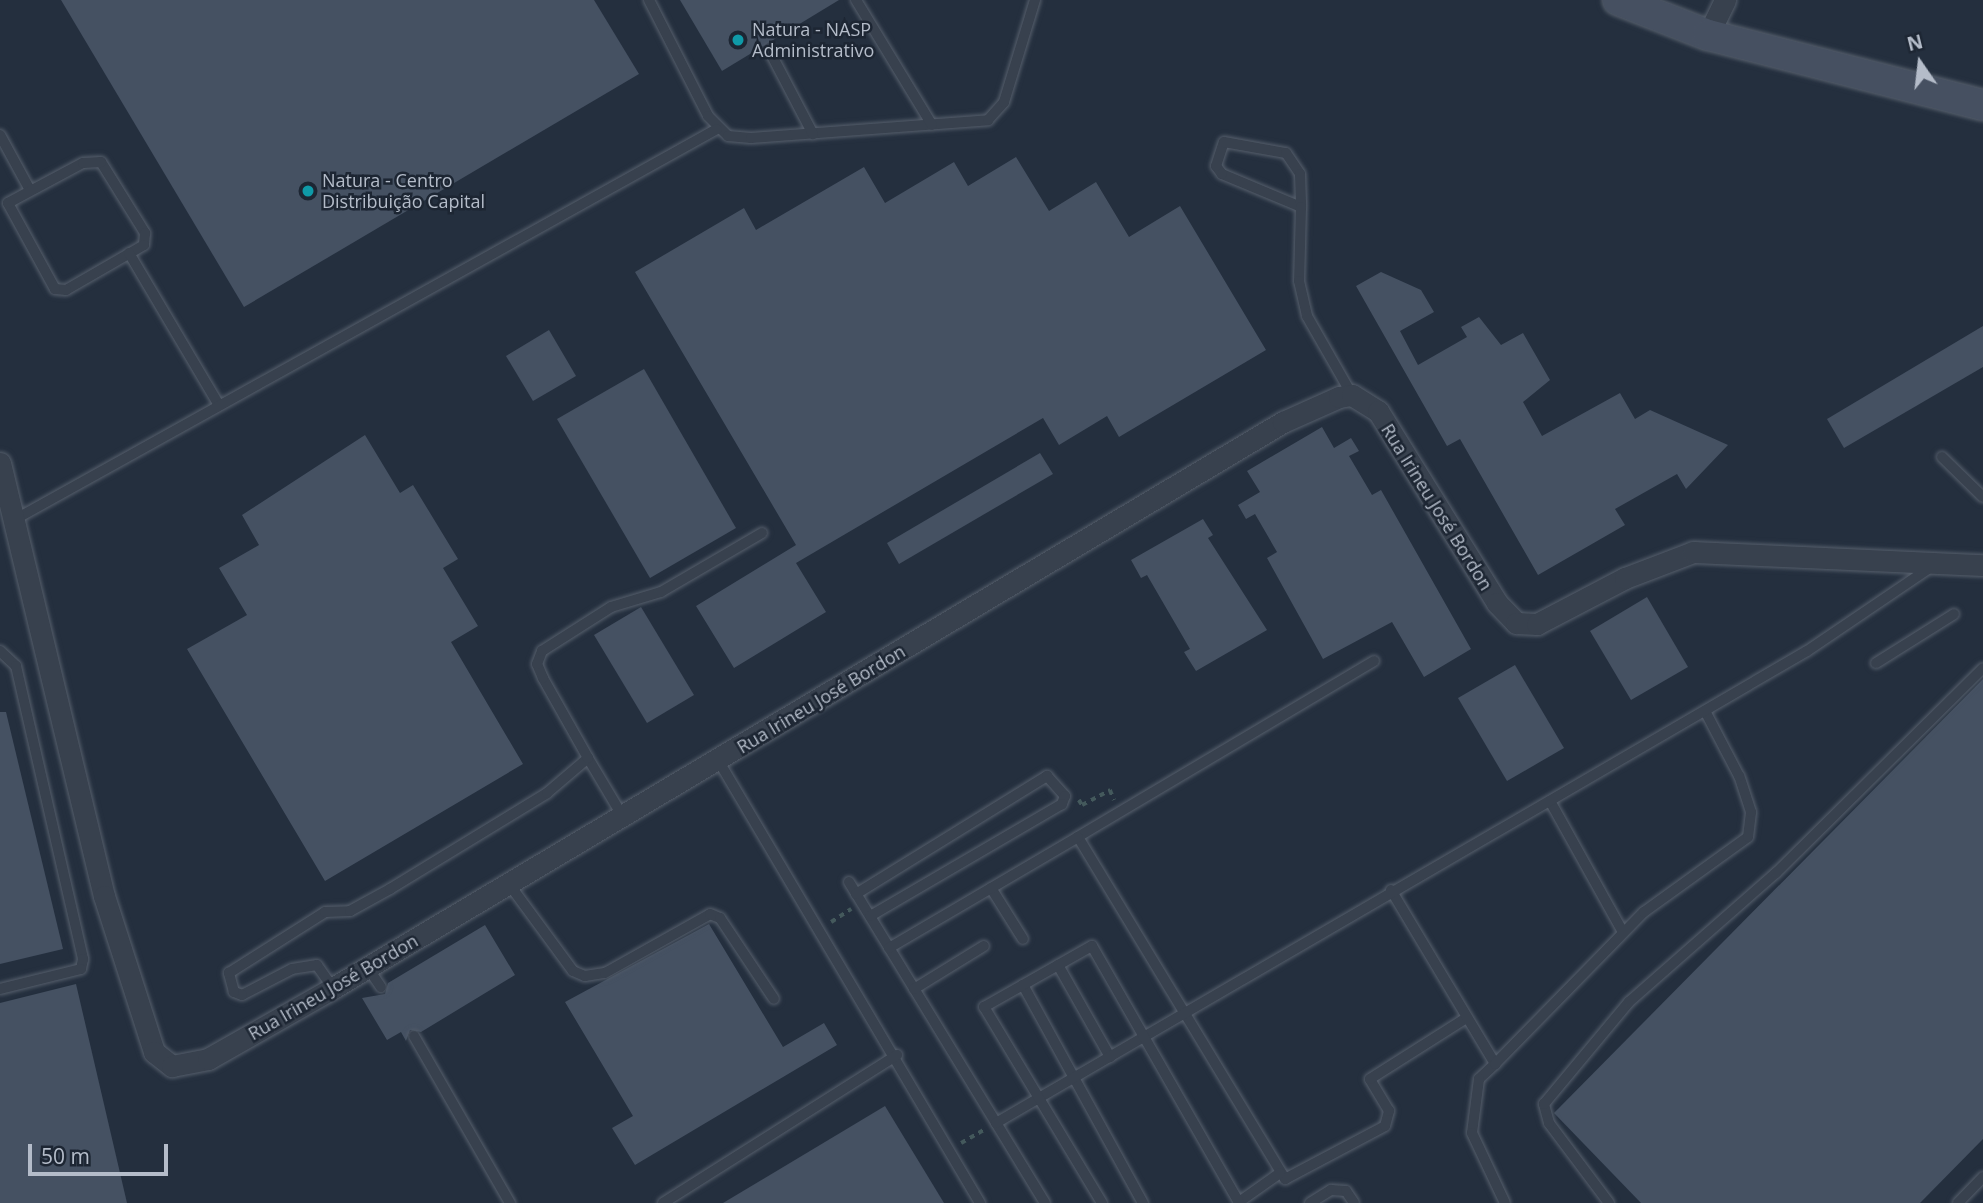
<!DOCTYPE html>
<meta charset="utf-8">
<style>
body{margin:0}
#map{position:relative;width:1983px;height:1203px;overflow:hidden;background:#242f3e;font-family:"Open Sans",sans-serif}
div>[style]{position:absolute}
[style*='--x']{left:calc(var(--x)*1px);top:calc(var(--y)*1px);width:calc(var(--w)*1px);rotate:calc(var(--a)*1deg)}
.building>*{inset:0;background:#455162}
.path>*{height:3.5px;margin-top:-1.75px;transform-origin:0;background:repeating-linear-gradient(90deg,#44595c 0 5px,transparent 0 10px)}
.roads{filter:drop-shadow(0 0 2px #565f6c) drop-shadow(0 0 2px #565f6c)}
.lane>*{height:10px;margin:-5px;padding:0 5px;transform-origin:5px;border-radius:5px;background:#38414e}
.street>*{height:21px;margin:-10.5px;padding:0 10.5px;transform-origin:10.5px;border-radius:10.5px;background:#38414e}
.secondary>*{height:30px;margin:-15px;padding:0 15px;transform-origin:15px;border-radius:15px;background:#465061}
.dots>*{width:19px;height:19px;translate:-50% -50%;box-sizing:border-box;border:4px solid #1d2633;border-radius:50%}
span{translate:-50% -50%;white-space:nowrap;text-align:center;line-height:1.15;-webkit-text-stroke:5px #1d2633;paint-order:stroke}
.poi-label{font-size:18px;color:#b4bcc9}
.left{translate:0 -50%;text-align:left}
.street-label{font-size:18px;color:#b4bcc9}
.north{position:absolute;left:1885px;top:28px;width:70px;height:70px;-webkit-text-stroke:5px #1d2633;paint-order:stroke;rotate:346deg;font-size:19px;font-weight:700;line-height:28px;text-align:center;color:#b4bcc9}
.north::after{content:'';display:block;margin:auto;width:24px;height:32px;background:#b4bcc9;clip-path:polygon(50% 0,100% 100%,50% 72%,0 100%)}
.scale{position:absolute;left:28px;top:1144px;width:140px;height:32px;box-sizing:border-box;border:4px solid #b4bcc9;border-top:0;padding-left:9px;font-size:21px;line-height:24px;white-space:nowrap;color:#b4bcc9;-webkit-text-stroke:5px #1d2633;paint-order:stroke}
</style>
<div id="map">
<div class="building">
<i style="clip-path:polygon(61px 0,594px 0,639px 74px,244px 307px)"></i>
<i style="clip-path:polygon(680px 0,839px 0,722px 71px)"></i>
<i style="clip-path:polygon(1016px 157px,1049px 211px,1096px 182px,1129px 237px,1180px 206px,1266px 350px,1119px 437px,1107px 416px,1059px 445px,1043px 418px,796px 563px,826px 612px,734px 668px,696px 606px,796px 545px,635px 272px,744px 208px,756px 230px,864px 167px,885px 203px,954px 162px,968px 186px)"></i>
<i style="clip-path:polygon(1381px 272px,1421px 290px,1434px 312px,1400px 331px,1418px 365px,1467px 337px,1461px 327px,1479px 317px,1501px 345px,1523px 333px,1550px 380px,1523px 402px,1542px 436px,1620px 393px,1635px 419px,1650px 410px,1728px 445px,1686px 489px,1677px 474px,1615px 509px,1625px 525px,1538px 575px,1460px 439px,1447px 446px,1356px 286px)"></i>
<i style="clip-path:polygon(1983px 326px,1983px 367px,1844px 448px,1827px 419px)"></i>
<i style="clip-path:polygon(549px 330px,576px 376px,533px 401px,506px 356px)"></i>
<i style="clip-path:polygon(644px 369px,736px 528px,650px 578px,557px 419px)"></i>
<i style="clip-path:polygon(1322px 427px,1334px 448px,1351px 438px,1359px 451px,1349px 456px,1372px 495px,1381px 490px,1471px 649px,1424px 677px,1392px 622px,1323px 659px,1267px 558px,1277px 552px,1255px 514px,1246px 519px,1238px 505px,1260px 492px,1247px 471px)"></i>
<i style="clip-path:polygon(365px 435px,400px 493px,413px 485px,458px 559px,443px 568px,478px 626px,451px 642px,523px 764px,325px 881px,187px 649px,247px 615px,219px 568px,259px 545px,242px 515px)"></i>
<i style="clip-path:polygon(1040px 453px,1053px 474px,899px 564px,887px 543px)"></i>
<i style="clip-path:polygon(1203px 519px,1213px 535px,1208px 538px,1267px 630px,1196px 671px,1184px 652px,1190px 649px,1147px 575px,1141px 578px,1131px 560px)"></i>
<i style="clip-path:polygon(1647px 597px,1688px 667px,1631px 700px,1590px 631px)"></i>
<i style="clip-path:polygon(641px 607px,694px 695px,647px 723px,594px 635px)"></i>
<i style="clip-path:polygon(1515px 665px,1564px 748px,1507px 781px,1458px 698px)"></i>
<i style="clip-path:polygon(1983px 679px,1983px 1139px,1920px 1203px,1641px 1203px,1554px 1113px)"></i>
<i style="clip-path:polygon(0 712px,6px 712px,63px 949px,0 964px)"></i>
<i style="clip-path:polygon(709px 924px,783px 1047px,824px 1023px,837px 1045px,635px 1165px,612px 1128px,633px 1116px,565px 1002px)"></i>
<i style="clip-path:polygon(485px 925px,515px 975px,421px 1032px,410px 1030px,406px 1041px,401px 1032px,387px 1040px,362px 998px,385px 994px,388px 983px)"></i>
<i style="clip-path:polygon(76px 984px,127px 1203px,0 1203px,0 1003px)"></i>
<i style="clip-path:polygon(885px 1106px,944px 1203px,723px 1203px)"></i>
</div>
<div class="path">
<i style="--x:1079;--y:800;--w:6;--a:59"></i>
<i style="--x:1082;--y:805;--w:32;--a:-28"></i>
<i style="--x:1110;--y:790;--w:11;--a:68"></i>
<i style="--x:831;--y:922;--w:24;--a:-33"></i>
<i style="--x:961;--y:1143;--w:28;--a:-30"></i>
</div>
<div class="roads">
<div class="lane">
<i style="--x:649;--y:0;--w:130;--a:63"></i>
<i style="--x:708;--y:116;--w:28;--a:45"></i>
<i style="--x:728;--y:136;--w:23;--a:5"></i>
<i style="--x:751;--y:138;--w:238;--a:-4.3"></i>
<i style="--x:988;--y:120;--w:24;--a:-48"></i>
<i style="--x:1004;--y:102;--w:107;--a:-73.1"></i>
<i style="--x:856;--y:0;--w:146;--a:58.7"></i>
<i style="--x:769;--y:50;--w:95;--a:62.4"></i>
<i style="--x:0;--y:135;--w:63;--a:61.4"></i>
<i style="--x:101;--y:162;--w:84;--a:58.2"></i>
<i style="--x:145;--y:233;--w:12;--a:95"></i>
<i style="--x:144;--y:245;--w:90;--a:150"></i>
<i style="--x:66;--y:290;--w:11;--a:-175"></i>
<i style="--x:55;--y:289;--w:98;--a:-118.7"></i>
<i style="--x:8;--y:203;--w:85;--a:-28.1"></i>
<i style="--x:83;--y:163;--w:18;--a:-3"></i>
<i style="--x:1301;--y:207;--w:86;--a:-157.3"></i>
<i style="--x:1222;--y:174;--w:10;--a:-127"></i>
<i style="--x:1216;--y:166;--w:25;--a:-72"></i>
<i style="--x:1224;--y:142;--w:63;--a:10.1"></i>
<i style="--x:1286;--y:153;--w:25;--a:56"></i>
<i style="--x:1300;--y:174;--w:33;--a:88"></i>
<i style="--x:1301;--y:207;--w:74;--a:91.5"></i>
<i style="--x:1299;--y:281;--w:36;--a:77"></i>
<i style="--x:1307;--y:316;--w:91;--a:60.3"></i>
<i style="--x:129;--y:253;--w:177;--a:59.4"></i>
<i style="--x:1942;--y:457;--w:57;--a:44.3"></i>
<i style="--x:14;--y:520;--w:804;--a:-29.08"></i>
<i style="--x:0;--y:651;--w:22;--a:43"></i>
<i style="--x:16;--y:666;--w:301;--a:77.1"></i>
<i style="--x:83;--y:959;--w:10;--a:101"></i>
<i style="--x:81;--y:969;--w:83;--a:166.1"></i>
<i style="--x:1374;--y:661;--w:344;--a:149.3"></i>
<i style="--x:1078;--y:837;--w:400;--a:58.8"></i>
<i style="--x:1285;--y:1179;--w:113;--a:-27.9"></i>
<i style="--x:1385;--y:1126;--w:16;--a:-75"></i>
<i style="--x:1389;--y:1111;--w:37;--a:-121"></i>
<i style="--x:1370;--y:1079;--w:114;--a:-32.4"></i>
<i style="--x:1876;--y:663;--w:92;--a:-32.1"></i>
<i style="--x:588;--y:758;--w:69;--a:59.3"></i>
<i style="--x:718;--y:760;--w:515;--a:59.4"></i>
<i style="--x:1550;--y:801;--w:150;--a:60.9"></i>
<i style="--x:849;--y:882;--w:376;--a:58.6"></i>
<i style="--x:509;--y:884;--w:108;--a:53.7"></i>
<i style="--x:573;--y:971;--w:13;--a:23"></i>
<i style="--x:585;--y:976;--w:20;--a:-9"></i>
<i style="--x:605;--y:973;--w:120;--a:-29.3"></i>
<i style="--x:710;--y:914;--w:11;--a:22"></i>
<i style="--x:720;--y:918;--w:97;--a:56.3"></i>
<i style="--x:991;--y:888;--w:60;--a:57.9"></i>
<i style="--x:1391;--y:890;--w:203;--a:59.1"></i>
<i style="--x:1495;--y:1064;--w:22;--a:137"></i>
<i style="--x:1479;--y:1079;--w:54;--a:97.4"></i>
<i style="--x:1472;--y:1133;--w:77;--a:64.8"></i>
<i style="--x:856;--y:894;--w:225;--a:-31.7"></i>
<i style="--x:1047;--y:776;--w:27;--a:48"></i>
<i style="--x:1065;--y:796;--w:9;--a:111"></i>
<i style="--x:1062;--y:804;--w:222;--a:149.7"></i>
<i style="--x:889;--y:948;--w:219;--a:-30.4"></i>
<i style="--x:1058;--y:965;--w:106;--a:60.5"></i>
<i style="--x:368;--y:968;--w:23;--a:56"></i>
<i style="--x:1023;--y:985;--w:249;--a:61.2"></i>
<i style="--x:333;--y:988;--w:28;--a:-125"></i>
<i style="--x:317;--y:965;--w:25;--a:171"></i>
<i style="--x:292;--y:969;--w:56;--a:152.5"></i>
<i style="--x:242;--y:995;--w:9;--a:-159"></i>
<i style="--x:234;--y:992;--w:20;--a:-105"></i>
<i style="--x:229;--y:973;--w:114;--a:-32.4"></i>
<i style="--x:325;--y:912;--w:25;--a:-2"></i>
<i style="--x:350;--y:911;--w:46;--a:-28.8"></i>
<i style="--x:390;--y:889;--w:184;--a:-31.4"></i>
<i style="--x:547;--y:793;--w:54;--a:-40.5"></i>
<i style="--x:588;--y:758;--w:92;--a:-119.4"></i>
<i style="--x:543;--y:678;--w:15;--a:-113"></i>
<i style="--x:537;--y:664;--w:14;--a:-69"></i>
<i style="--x:542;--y:651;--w:82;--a:-32.5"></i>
<i style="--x:611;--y:607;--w:52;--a:-16.7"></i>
<i style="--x:661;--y:592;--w:117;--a:-30.3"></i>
<i style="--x:914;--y:989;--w:82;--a:-31.6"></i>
<i style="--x:414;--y:1036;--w:193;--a:60.1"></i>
<i style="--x:1495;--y:1064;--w:213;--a:-45.6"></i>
<i style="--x:1644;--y:912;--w:128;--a:-35.8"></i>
<i style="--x:1748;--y:837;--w:25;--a:-83"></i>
<i style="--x:1751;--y:812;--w:38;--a:-108"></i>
<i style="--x:1739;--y:776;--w:73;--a:-117.6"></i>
<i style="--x:996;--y:1123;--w:938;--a:-30.2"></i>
<i style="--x:1807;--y:651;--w:153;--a:-34.1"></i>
<i style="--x:1239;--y:1202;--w:50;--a:-35.3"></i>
<i style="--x:663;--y:1203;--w:277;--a:-32.3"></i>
<i style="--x:1102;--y:1203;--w:229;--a:-121"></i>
<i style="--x:984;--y:1007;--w:124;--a:-29.5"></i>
<i style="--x:1092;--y:946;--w:296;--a:60.2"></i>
<i style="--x:1310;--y:1203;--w:25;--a:-32"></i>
<i style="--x:1331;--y:1190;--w:15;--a:4"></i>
<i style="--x:1346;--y:1191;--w:14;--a:56"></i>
<i style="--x:1609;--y:1203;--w:100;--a:-126.9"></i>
<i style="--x:1549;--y:1123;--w:20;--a:-105"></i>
<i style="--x:1544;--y:1104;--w:133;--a:-50.2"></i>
<i style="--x:1629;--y:1002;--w:196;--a:-41.3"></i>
<i style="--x:1776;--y:873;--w:291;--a:-44.7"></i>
<i style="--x:1958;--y:1203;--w:36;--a:-46"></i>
</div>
<div class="street">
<i style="--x:1708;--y:35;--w:39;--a:-64"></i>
<i style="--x:0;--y:463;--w:445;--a:76.5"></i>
<i style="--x:104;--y:896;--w:164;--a:72.2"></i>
<i style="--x:154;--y:1052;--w:23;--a:38"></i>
<i style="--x:172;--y:1066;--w:37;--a:-11"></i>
<i style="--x:208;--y:1059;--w:144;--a:-29.6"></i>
<i style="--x:333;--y:988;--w:1106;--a:-30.79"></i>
<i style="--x:1283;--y:422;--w:61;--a:-24.1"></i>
<i style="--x:1339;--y:397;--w:13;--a:-9"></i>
<i style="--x:1352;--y:395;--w:31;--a:32"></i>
<i style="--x:1378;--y:411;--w:226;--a:58.2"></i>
<i style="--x:1497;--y:603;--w:28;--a:46"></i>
<i style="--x:1516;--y:623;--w:21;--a:3"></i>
<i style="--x:1537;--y:624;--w:99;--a:-27.6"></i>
<i style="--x:1625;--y:578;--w:73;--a:-20.9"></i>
<i style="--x:1693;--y:552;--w:290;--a:2.6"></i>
</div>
<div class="secondary">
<i style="--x:1618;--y:0;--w:97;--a:21.3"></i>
<i style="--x:1708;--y:35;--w:284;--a:14.3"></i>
</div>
</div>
<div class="dots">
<i style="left:738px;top:40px;background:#0f9aa8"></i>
<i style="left:308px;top:191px;background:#0f9aa8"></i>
</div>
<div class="poi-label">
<span class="left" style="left:752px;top:40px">Natura - NASP<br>Administrativo</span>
<span class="left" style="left:322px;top:191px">Natura - Centro<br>Distribuição Capital</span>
</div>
<div class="street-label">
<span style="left:1437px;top:507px;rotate:58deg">Rua Irineu José Bordon</span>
<span style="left:821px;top:699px;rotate:-31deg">Rua Irineu José Bordon</span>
<span style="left:333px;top:987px;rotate:-30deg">Rua Irineu José Bordon</span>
</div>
<div class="north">N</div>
<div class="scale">50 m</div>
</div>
